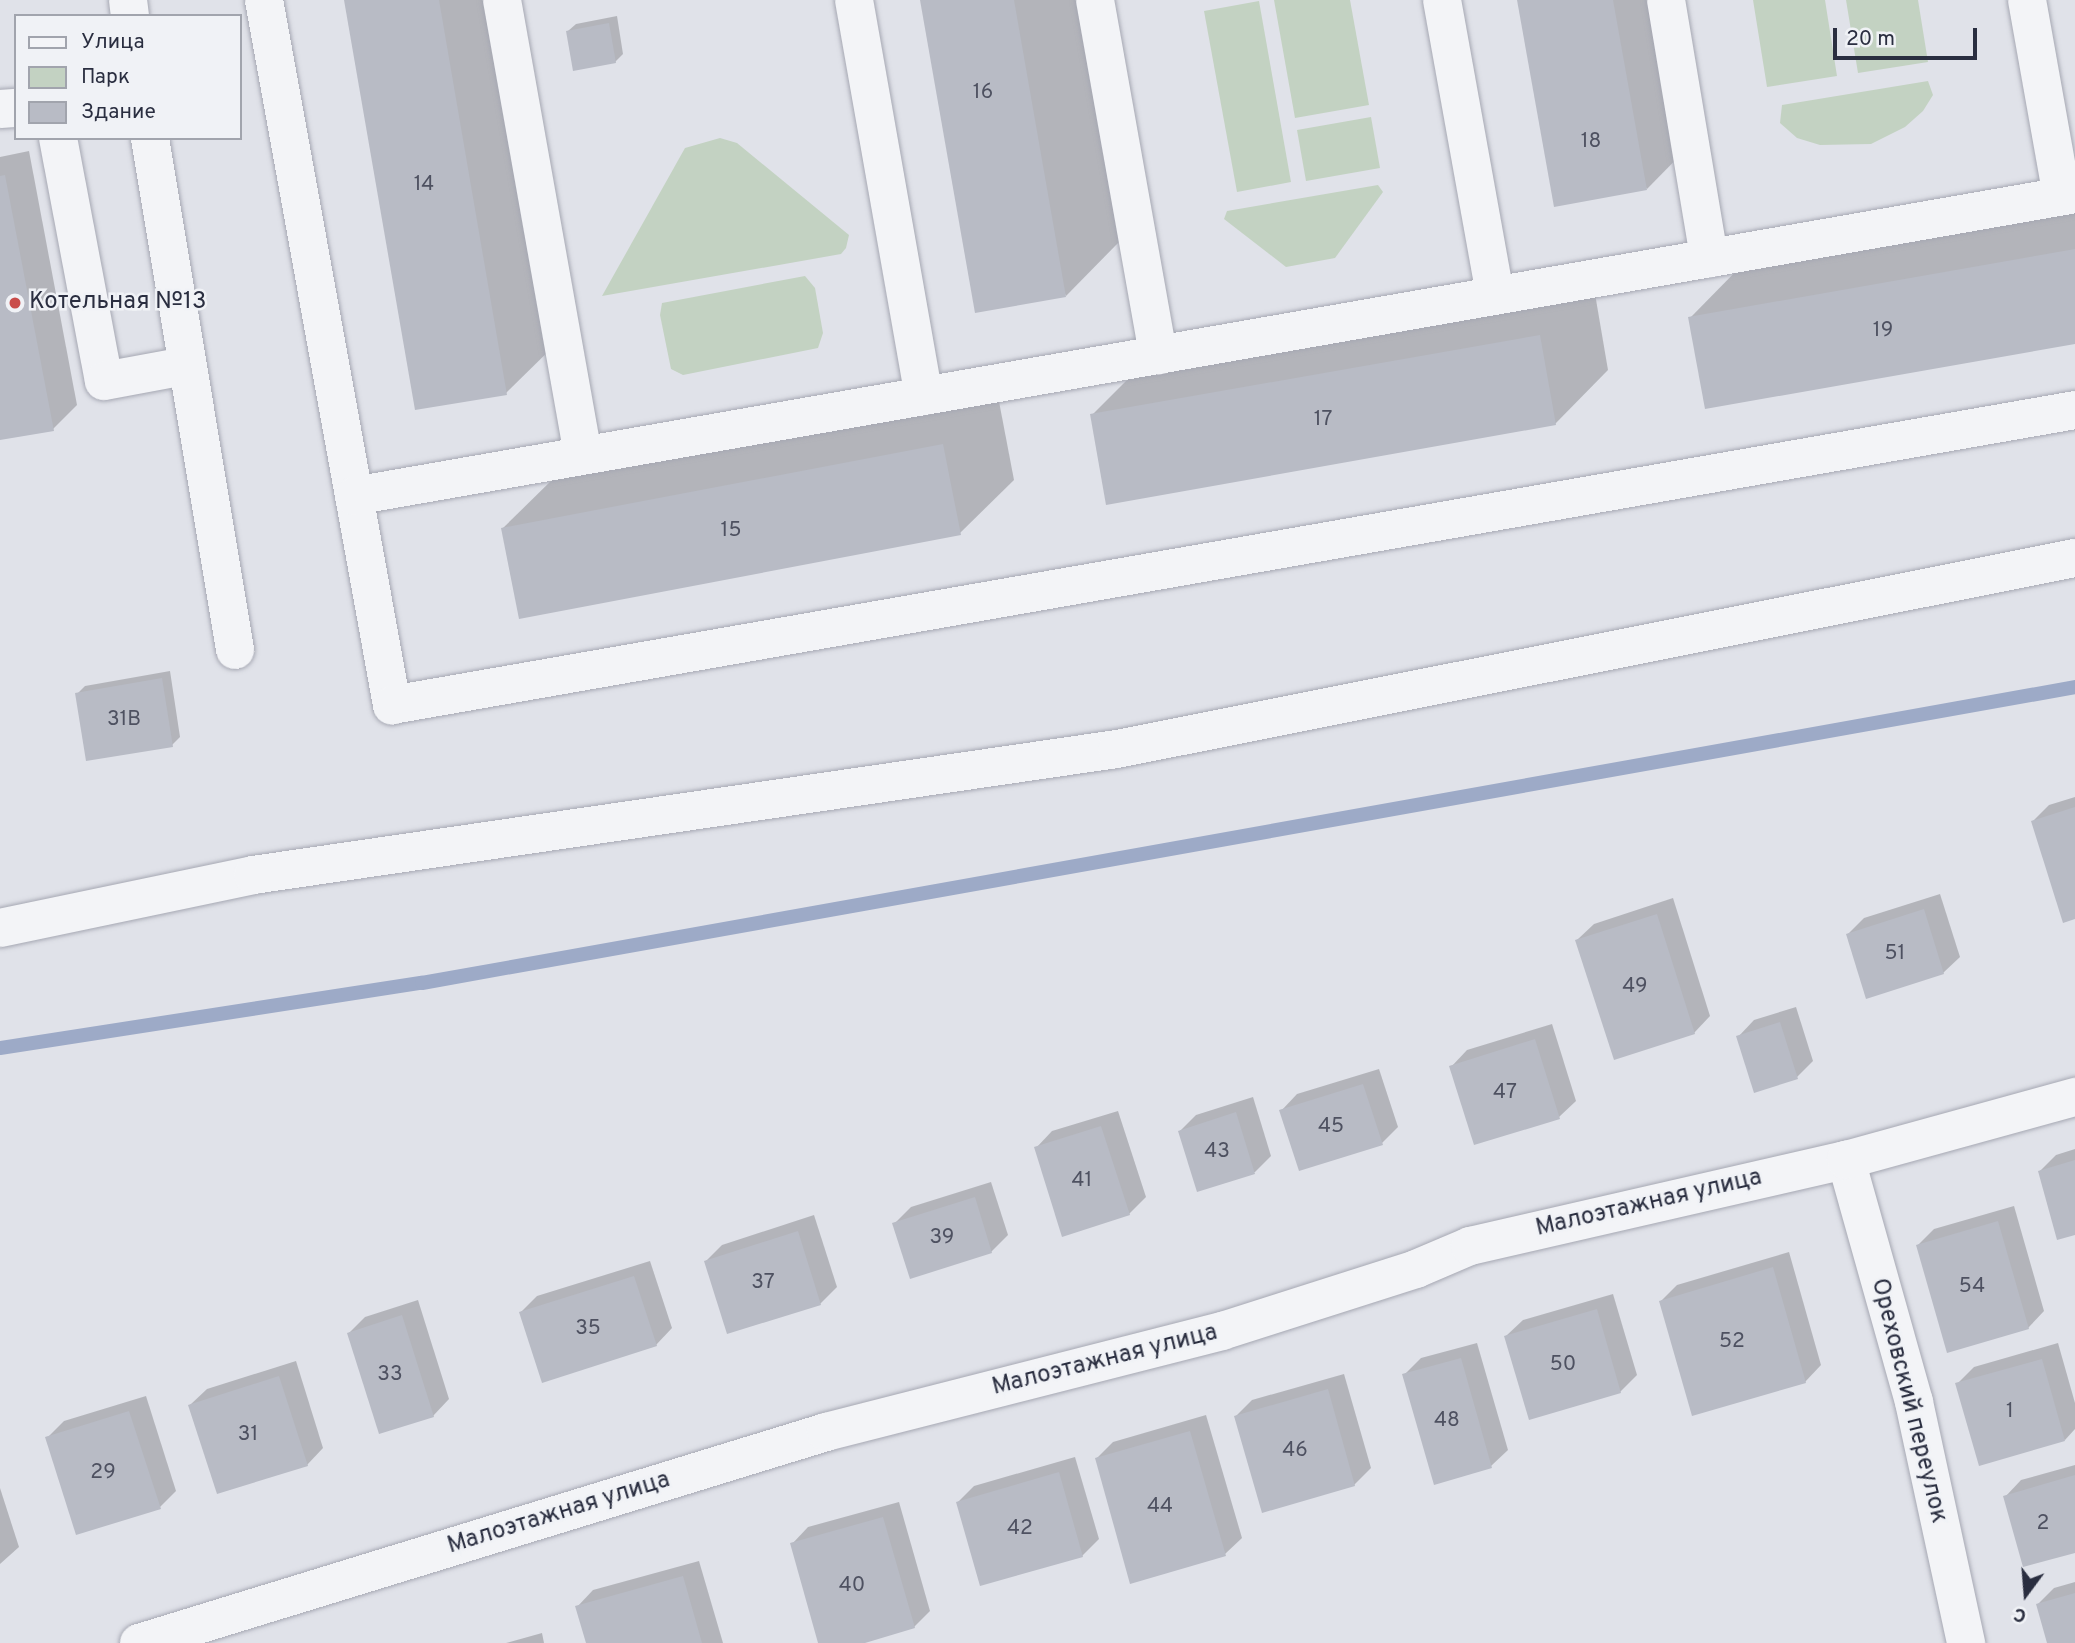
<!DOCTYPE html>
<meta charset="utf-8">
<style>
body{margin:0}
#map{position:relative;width:2075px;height:1643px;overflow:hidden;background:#e0e2e9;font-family:Overpass,sans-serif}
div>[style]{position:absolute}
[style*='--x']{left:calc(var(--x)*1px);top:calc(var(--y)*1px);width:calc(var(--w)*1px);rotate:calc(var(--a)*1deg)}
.green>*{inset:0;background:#c3d2c2}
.shadow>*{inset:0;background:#0003}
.stream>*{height:14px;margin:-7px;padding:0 7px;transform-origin:7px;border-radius:7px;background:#9daac7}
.building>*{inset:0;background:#b8bbc5}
.roads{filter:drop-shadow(0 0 2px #a6a8b3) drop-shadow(0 0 2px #a6a8b3)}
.minor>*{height:38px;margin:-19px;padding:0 19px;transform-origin:19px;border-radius:19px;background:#f3f4f7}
.dots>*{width:19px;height:19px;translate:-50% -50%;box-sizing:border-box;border:4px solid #f0f2f6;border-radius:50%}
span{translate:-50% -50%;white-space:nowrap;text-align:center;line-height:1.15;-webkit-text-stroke:5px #f0f2f6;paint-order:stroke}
.number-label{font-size:21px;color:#4e5161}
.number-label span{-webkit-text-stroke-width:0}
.poi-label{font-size:24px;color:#2a2e40}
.left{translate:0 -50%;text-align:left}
.street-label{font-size:24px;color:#2a2e40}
.legend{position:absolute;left:14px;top:14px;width:228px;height:126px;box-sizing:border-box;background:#f0f2f6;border:2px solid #a1a4ad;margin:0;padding:9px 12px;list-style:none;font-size:21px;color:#2a2e40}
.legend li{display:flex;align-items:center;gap:14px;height:35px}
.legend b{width:35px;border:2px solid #a1a4ad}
.north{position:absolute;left:1991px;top:1559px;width:70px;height:70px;-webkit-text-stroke:5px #f0f2f6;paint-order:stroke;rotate:196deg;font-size:19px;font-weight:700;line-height:28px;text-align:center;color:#2a2e40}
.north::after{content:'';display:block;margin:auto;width:24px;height:32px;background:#2a2e40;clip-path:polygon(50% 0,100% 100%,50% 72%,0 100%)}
.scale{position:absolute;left:1833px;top:28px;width:144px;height:32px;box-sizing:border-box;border:4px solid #2a2e40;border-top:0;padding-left:9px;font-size:21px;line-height:24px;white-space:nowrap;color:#2a2e40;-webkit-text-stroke:5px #f0f2f6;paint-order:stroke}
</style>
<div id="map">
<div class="green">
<i style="clip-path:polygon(1274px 0,1350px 0,1369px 105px,1295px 118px)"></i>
<i style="clip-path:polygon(1753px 0,1825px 0,1837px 76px,1767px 87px)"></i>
<i style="clip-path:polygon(1846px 0,1918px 0,1928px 62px,1858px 73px)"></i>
<i style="clip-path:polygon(1259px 1px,1291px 182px,1237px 192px,1204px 11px)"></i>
<i style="clip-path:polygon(1928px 81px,1933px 95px,1923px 111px,1905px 127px,1871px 144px,1820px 145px,1797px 138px,1780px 123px,1782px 105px)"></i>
<i style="clip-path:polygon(1371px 117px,1380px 168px,1306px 181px,1297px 130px)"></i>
<i style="clip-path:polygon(720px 138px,737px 143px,849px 235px,846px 248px,841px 254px,602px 296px,685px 148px)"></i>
<i style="clip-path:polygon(1378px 185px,1383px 192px,1335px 258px,1286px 267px,1224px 219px,1227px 211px)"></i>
<i style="clip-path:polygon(805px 276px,815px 288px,823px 333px,818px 348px,683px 375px,671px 369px,660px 315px,662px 303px)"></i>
</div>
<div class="shadow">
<i style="clip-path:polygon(346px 0,501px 0,560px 340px,506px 393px)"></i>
<i style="clip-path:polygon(922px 0,1077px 0,1119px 242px,1066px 296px)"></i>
<i style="clip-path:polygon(1519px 0,1676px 0,1700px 135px,1647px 189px)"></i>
<i style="clip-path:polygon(617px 16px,623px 54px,615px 62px,568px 31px,576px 24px)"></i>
<i style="clip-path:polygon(29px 151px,77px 405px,53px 429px,0 439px,0 157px)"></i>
<i style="clip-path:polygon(2075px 206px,2075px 342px,1690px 318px,1743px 264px)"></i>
<i style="clip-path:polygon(1593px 282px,1608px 370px,1555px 424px,1092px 415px,1146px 361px)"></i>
<i style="clip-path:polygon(997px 391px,1014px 480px,960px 533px,503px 528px,557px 475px)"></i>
<i style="clip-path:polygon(170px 671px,180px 737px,172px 745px,77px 694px,85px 686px)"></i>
<i style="clip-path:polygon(2075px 797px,2075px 917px,2033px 821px,2049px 805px)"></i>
<i style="clip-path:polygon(1940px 894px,1960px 957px,1943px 973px,1848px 934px,1864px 918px)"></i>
<i style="clip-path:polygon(1673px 898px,1710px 1016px,1694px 1033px,1577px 940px,1594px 924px)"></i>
<i style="clip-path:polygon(1796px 1007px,1813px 1061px,1797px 1077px,1738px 1037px,1754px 1020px)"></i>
<i style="clip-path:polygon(1552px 1024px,1576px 1101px,1559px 1117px,1451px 1067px,1467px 1050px)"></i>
<i style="clip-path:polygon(1379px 1069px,1398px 1127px,1382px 1143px,1281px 1111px,1297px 1094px)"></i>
<i style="clip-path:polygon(1253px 1097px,1271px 1156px,1255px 1172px,1198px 1189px,1180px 1131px,1196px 1115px)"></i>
<i style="clip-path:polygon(1118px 1111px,1146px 1197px,1129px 1214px,1036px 1148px,1052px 1131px)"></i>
<i style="clip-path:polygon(2075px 1149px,2075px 1233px,2040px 1171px,2056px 1155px)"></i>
<i style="clip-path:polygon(991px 1182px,1008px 1235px,991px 1252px,894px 1224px,911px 1207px)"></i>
<i style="clip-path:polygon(2014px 1206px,2044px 1311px,2028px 1328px,1918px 1245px,1934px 1229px)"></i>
<i style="clip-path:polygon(814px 1215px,837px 1287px,820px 1304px,706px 1261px,722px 1245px)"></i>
<i style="clip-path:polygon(1789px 1252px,1821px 1365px,1805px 1382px,1661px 1301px,1677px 1285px)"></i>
<i style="clip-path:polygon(650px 1261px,672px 1328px,656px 1345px,521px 1312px,537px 1296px)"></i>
<i style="clip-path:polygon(1613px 1294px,1637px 1375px,1620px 1392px,1506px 1336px,1523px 1320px)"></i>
<i style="clip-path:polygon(418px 1300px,449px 1399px,433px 1416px,349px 1333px,365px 1317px)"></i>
<i style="clip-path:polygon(1477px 1343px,1508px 1450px,1491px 1466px,1404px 1375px,1421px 1358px)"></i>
<i style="clip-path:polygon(2058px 1343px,2075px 1403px,2075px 1429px,2065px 1440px,1957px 1384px,1974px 1367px)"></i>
<i style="clip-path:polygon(296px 1361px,323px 1448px,307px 1465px,190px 1405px,207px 1389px)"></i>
<i style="clip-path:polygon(1344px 1374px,1371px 1468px,1354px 1485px,1236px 1416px,1252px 1400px)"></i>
<i style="clip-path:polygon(146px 1396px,176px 1491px,160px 1507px,47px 1438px,64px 1421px)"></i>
<i style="clip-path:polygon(1206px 1415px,1242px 1538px,1225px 1554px,1097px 1458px,1113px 1442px)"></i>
<i style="clip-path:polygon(1075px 1457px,1099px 1539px,1082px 1556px,958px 1502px,974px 1486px)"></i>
<i style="clip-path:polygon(2075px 1465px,2075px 1551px,2005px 1497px,2021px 1480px)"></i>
<i style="clip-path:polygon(0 1488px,19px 1547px,0 1564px)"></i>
<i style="clip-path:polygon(899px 1502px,930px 1611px,914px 1627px,859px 1643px,820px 1643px,792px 1544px,808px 1527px)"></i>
<i style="clip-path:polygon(699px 1561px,723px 1643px,587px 1643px,577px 1607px,593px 1590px)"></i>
<i style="clip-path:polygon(2075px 1582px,2075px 1643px,2049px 1643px,2038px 1604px,2054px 1588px)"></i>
<i style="clip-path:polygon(542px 1633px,544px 1643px,506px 1643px)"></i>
</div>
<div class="stream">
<i style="--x:0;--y:1048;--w:427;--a:-8.8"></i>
<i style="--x:422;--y:983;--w:1679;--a:-10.15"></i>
</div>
<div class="building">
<i style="clip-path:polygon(344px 0,439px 0,507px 395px,415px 410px)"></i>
<i style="clip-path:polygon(920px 0,1014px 0,1066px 297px,975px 313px)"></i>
<i style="clip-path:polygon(1517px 0,1613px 0,1647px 190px,1554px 207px)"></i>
<i style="clip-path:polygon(609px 23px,616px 63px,573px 71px,566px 31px)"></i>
<i style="clip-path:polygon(5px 175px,54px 431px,0 440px,0 176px)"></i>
<i style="clip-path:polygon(2075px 249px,2075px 344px,1705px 409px,1688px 317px)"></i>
<i style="clip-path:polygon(1540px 335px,1556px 425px,1106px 505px,1090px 414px)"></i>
<i style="clip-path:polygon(943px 444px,961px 535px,519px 619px,501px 528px)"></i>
<i style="clip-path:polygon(162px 678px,173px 747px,86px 761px,75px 693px)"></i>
<i style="clip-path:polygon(2075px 807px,2075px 919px,2063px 923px,2031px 821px)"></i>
<i style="clip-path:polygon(1924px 909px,1944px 974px,1866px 999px,1846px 934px)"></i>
<i style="clip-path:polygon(1657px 914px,1695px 1034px,1614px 1060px,1575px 940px)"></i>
<i style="clip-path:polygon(1780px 1022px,1798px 1079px,1754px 1093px,1736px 1036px)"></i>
<i style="clip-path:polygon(1535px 1039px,1560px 1119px,1474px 1145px,1449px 1066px)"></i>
<i style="clip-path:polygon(1363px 1084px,1383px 1145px,1299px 1171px,1279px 1110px)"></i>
<i style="clip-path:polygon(1236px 1112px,1255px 1174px,1197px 1192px,1178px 1131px)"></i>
<i style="clip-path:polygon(1101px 1126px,1130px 1215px,1062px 1237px,1034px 1147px)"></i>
<i style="clip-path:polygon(2075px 1160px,2075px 1235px,2057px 1240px,2038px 1171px)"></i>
<i style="clip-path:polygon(975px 1197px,992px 1253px,910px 1279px,892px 1223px)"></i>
<i style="clip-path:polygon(1998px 1221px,2029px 1329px,1947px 1353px,1916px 1245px)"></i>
<i style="clip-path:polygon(798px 1231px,821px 1305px,727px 1334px,704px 1261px)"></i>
<i style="clip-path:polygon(1773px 1267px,1806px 1383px,1692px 1416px,1659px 1301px)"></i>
<i style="clip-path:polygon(634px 1276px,657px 1346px,542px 1383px,519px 1312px)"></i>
<i style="clip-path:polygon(1597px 1309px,1621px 1393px,1529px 1420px,1504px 1336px)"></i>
<i style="clip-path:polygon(402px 1315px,434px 1417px,379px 1434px,347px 1333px)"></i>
<i style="clip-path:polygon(1461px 1358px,1492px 1468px,1434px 1485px,1402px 1374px)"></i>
<i style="clip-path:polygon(2042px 1359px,2065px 1441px,1979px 1466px,1955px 1383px)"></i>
<i style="clip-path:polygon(279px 1376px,308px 1466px,217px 1494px,188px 1405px)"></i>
<i style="clip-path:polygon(1328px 1389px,1355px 1486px,1262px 1513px,1234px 1416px)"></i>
<i style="clip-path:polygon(129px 1411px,161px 1509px,76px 1535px,45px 1437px)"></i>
<i style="clip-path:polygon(1190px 1431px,1226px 1556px,1130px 1584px,1095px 1458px)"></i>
<i style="clip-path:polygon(1059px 1472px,1083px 1557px,980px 1586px,956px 1502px)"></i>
<i style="clip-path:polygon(2075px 1475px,2075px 1553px,2023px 1567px,2003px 1496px)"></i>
<i style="clip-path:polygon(883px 1517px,915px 1628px,865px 1643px,818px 1643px,790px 1543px)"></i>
<i style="clip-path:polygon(683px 1576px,702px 1643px,586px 1643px,575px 1606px)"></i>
<i style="clip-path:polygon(2075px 1593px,2075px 1643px,2047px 1643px,2036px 1604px)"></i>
</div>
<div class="roads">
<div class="minor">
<i style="--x:128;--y:0;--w:16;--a:83"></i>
<i style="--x:264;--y:0;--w:717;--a:79.71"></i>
<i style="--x:392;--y:705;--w:1709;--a:-9.94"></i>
<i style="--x:502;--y:0;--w:462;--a:79.9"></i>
<i style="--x:854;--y:0;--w:402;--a:80"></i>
<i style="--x:1095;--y:0;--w:361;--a:79.9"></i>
<i style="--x:1442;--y:0;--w:300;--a:79.8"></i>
<i style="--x:1666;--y:0;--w:262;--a:80.5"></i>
<i style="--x:2027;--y:0;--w:199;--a:79.9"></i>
<i style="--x:0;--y:109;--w:16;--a:-4"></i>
<i style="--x:58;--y:138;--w:247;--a:79.3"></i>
<i style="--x:104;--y:381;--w:82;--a:-10.5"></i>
<i style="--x:150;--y:138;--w:519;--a:80.57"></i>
<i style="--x:354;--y:496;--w:1747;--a:-9.95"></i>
<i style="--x:0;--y:928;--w:258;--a:-11.8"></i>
<i style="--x:253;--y:875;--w:873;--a:-8.3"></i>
<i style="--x:1117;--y:749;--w:977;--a:-11.28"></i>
<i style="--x:1846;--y:1160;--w:251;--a:74.3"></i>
<i style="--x:1914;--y:1402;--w:247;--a:77.8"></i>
<i style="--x:139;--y:1643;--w:719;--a:-17.07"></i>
<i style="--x:826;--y:1432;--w:409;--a:-14.3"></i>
<i style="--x:1222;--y:1331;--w:204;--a:-17.7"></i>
<i style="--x:1416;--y:1269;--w:59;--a:-23.1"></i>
<i style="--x:1470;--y:1246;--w:386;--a:-12.9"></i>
<i style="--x:1846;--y:1160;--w:238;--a:-15.4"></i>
</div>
</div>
<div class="dots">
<i style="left:15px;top:303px;background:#c94c4a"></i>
</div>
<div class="number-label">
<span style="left:983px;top:93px">16</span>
<span style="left:1591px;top:142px">18</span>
<span style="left:424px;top:185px">14</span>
<span style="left:1883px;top:331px">19</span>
<span style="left:1323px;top:420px">17</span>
<span style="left:731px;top:531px">15</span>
<span style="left:124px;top:720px">31В</span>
<span style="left:1895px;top:954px">51</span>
<span style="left:1635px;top:987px">49</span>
<span style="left:1505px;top:1093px">47</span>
<span style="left:1331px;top:1127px">45</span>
<span style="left:1217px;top:1152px">43</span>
<span style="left:1082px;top:1181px">41</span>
<span style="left:942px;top:1238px">39</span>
<span style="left:763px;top:1283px">37</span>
<span style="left:1972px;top:1287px">54</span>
<span style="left:588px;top:1329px">35</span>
<span style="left:1732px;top:1342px">52</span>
<span style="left:1563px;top:1365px">50</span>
<span style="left:390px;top:1375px">33</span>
<span style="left:2010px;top:1412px">1</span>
<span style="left:1447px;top:1421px">48</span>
<span style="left:248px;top:1435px">31</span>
<span style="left:1295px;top:1451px">46</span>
<span style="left:103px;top:1473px">29</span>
<span style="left:1160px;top:1507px">44</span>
<span style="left:2043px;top:1524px">2</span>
<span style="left:1020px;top:1529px">42</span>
<span style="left:852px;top:1586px">40</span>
</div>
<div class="poi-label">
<span class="left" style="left:29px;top:303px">Котельная №13</span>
</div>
<div class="street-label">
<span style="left:1649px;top:1204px;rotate:-13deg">Малоэтажная улица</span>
<span style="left:1105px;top:1361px;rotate:-14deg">Малоэтажная улица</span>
<span style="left:1908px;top:1401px;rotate:76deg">Ореховский переулок</span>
<span style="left:559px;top:1514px;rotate:-17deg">Малоэтажная улица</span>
</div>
<ul class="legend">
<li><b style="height:9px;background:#f3f4f7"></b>Улица</li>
<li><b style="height:19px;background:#c3d2c2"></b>Парк</li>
<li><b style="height:19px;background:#b8bbc5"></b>Здание</li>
</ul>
<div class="north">С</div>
<div class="scale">20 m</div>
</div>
